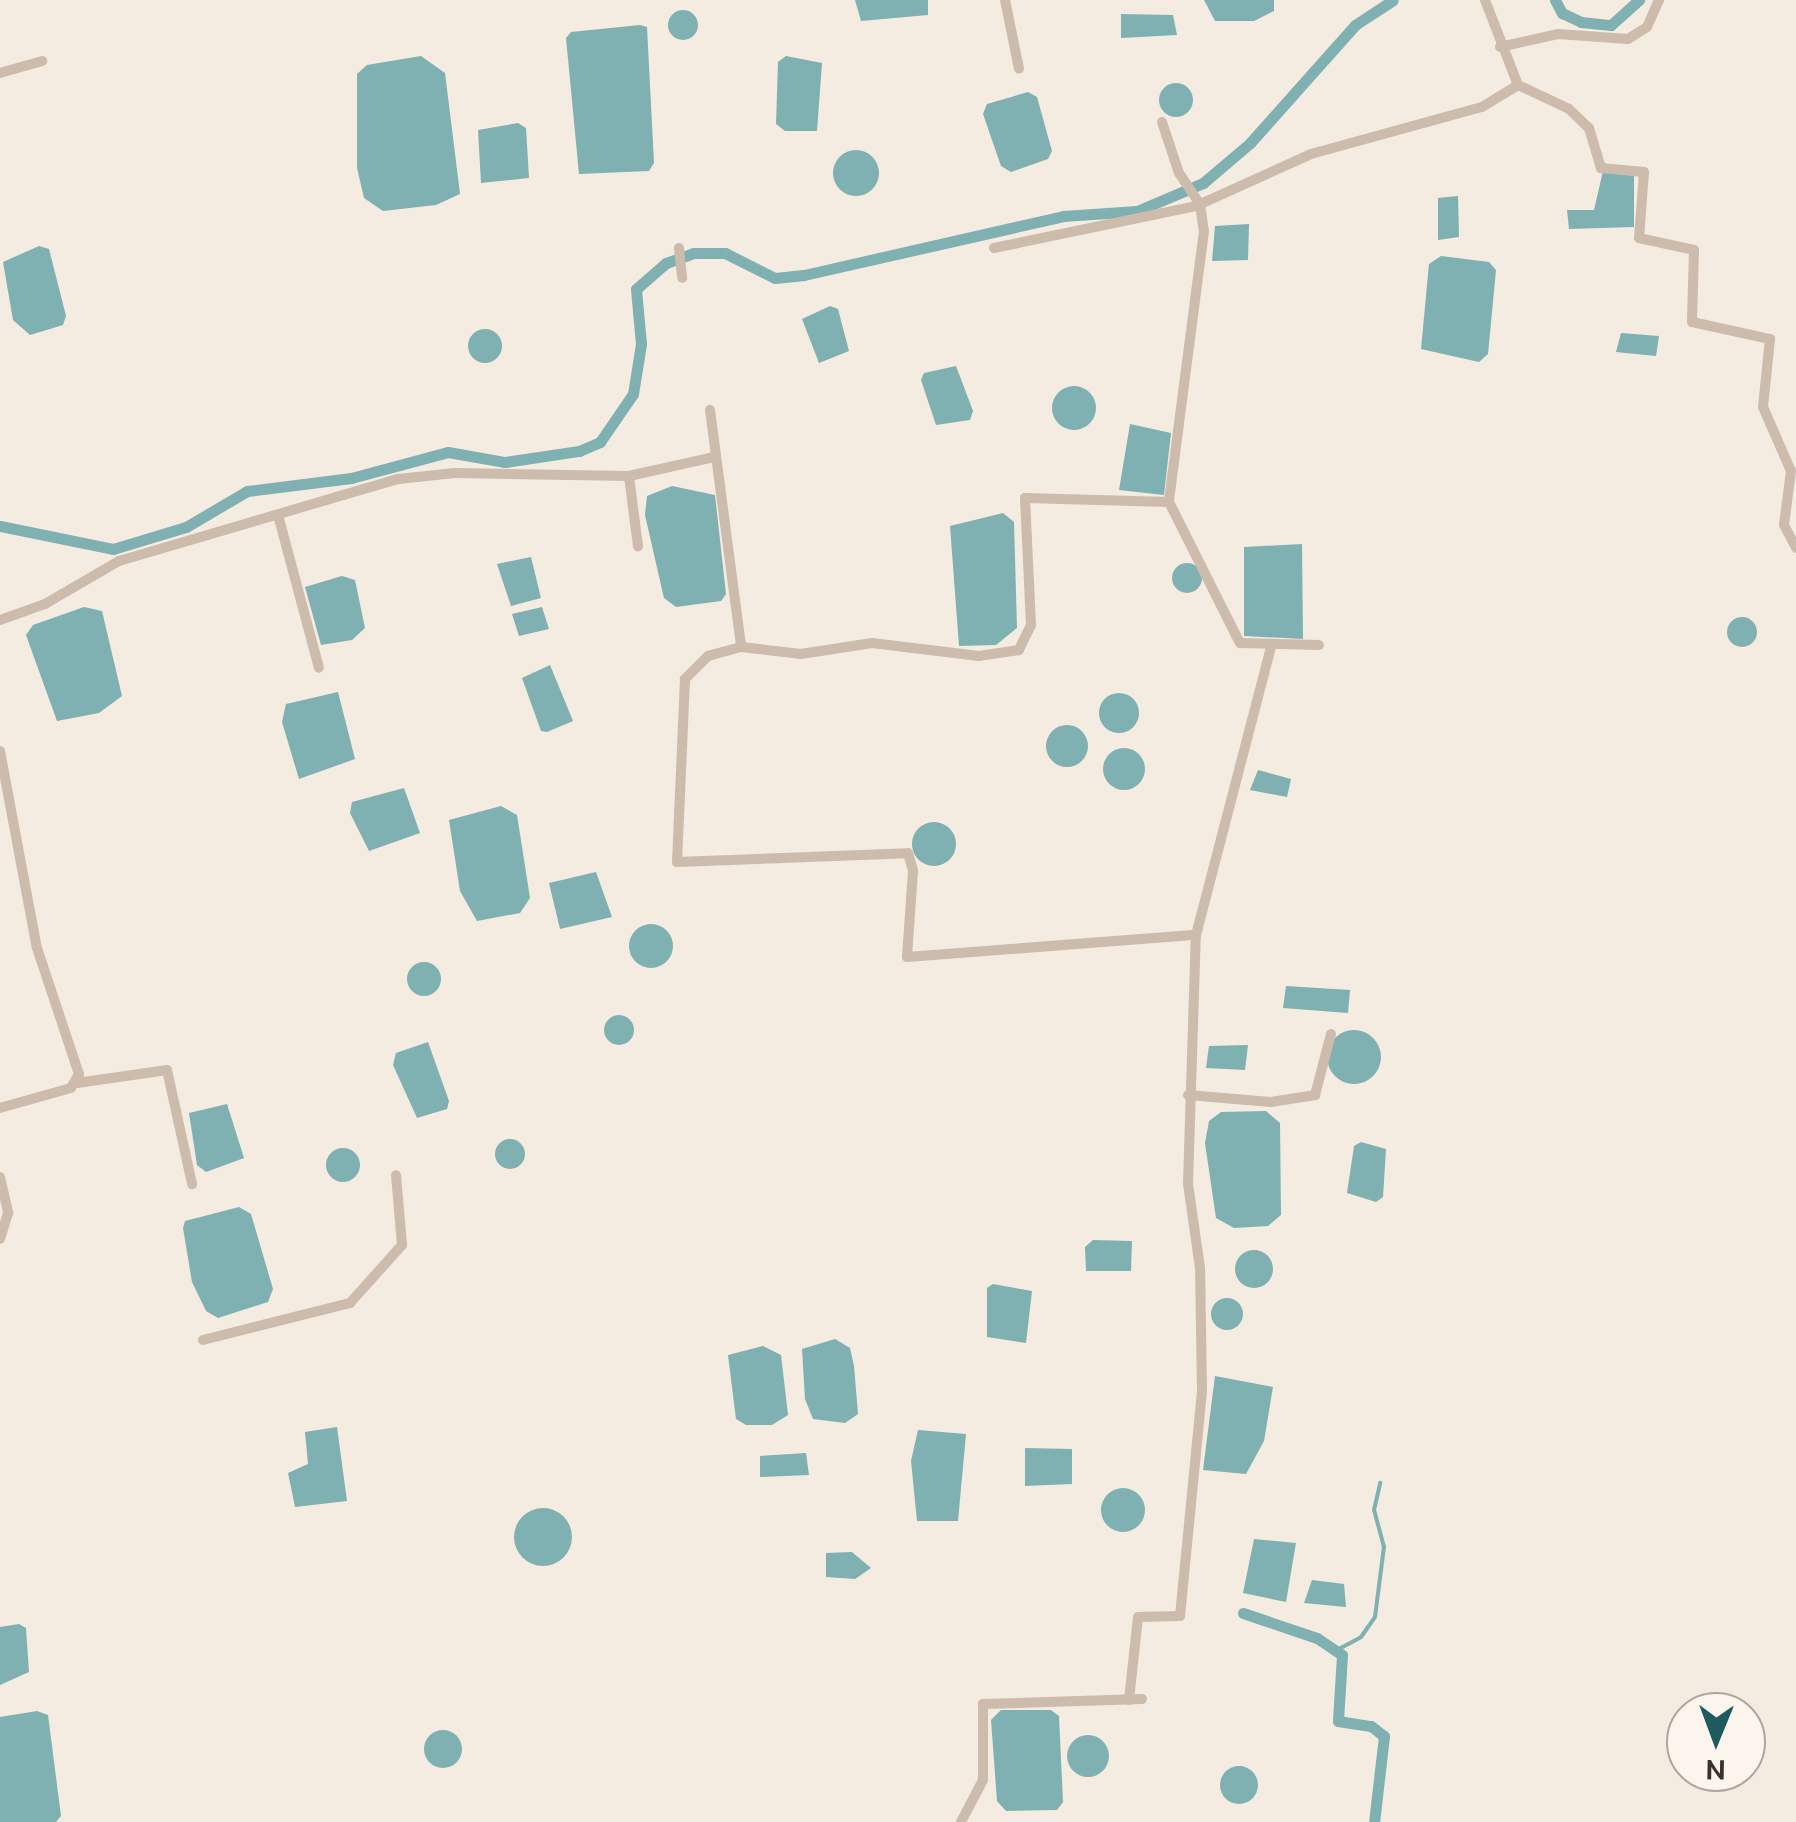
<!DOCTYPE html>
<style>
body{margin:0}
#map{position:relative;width:1796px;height:1822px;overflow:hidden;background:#f4ebe1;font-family:Ubuntu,sans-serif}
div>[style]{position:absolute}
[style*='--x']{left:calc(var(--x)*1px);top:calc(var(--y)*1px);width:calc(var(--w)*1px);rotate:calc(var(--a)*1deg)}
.water>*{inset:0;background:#7fb0b2}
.round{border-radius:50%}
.stream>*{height:4px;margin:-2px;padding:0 2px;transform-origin:2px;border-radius:2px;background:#7fb0b2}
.canal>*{height:11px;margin:-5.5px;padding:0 5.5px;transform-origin:5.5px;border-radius:5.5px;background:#7fb0b2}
.minor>*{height:10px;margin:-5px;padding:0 5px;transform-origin:5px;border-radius:5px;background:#cdbbac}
span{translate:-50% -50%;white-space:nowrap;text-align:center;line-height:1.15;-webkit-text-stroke:8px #fbf5ee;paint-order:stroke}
.north{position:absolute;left:1666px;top:1692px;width:100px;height:100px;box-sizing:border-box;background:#fbf5ee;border:2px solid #aea6a0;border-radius:50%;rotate:181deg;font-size:28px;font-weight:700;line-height:40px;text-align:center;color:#3b302b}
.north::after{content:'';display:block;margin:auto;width:35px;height:45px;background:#1f5a5e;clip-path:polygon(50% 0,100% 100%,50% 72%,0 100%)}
</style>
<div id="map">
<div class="water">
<i style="clip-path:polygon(855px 0,928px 0,928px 15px,861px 21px)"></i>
<i style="clip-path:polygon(1204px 0,1274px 0,1274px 11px,1254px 21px,1215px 21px)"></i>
<i class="round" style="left:668px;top:10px;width:30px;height:30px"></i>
<i style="clip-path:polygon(1121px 14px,1173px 15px,1177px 35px,1121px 38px)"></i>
<i style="clip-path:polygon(640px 25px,647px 27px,654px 163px,649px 171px,579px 174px,566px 38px,571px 32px)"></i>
<i style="clip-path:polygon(421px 56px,445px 73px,460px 194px,436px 205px,383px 211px,364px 198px,357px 168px,357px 74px,367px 65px)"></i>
<i style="clip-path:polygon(786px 56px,822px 63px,817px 131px,785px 131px,776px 124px,778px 62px)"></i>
<i class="round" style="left:1159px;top:83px;width:34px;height:34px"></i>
<i style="clip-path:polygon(1028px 92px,1037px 97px,1052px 151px,1048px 159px,1011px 172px,1001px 166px,983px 114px,987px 104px)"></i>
<i style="clip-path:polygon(518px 123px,526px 128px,529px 178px,481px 183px,478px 130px)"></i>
<i class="round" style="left:833px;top:150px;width:46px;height:46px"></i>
<i style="clip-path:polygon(1603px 171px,1634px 176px,1634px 227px,1569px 229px,1567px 210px,1594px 210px)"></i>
<i style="clip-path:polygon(1458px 196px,1459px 237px,1438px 240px,1438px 198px)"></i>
<i style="clip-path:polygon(1249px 224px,1248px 260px,1212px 261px,1215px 226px)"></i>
<i style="clip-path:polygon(39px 246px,49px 249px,66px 316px,63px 325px,30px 335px,13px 320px,3px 262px)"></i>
<i style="clip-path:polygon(1441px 256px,1489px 262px,1496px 270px,1488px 354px,1479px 362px,1421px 349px,1429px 264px)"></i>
<i style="clip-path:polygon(830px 306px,838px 309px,849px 351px,819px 363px,802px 319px)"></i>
<i class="round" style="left:468px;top:329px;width:34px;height:34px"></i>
<i style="clip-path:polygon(1621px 333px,1659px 336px,1656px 356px,1616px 352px)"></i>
<i style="clip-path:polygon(956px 366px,973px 411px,970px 420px,936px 425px,921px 380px,924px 373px)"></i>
<i class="round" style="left:1052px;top:386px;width:44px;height:44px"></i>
<i style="clip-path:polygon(1130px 424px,1171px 433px,1164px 495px,1119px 490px)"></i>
<i style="clip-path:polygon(672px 486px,715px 495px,726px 594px,721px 601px,676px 607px,664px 598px,645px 515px,647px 496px)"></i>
<i style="clip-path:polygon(1003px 513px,1014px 522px,1017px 628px,996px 645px,959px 646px,950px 526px)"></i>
<i style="clip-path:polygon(1302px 544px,1303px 639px,1244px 636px,1244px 547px)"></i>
<i style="clip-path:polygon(531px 557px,541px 598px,511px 606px,497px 564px)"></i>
<i class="round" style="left:1172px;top:563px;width:30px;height:30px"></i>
<i style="clip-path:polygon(342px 576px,355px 580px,365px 628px,352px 640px,321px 645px,305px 587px)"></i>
<i style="clip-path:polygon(84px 607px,102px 611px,122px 696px,99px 713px,57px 721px,26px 635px,33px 625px)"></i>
<i style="clip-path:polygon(542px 607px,549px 629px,519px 636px,512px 614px)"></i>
<i class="round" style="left:1727px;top:617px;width:30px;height:30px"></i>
<i style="clip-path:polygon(550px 665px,573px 721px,547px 732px,541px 731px,522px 678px)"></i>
<i style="clip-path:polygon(338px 692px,355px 759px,299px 779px,282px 722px,286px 704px)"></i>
<i class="round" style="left:1099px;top:693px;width:40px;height:40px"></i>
<i class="round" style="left:1046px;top:725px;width:42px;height:42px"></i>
<i class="round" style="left:1103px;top:748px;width:42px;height:42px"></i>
<i style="clip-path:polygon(1258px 770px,1291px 779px,1287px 797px,1250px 790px)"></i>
<i style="clip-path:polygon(404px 788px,420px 833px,369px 851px,350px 813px,352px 802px)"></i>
<i style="clip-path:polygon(501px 806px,517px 815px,530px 898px,520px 913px,477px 921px,460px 891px,449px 820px)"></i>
<i class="round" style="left:912px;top:822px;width:44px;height:44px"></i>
<i style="clip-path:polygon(596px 872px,612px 917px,560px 929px,549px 883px)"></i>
<i class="round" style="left:629px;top:924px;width:44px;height:44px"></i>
<i class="round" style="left:407px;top:962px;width:34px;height:34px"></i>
<i style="clip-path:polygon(1286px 986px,1350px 990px,1348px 1013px,1283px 1008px)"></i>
<i class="round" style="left:604px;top:1015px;width:30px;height:30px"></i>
<i class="round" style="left:1327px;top:1030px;width:54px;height:54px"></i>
<i style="clip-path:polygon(428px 1042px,449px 1101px,447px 1109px,417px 1118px,393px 1065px,396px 1053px)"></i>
<i style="clip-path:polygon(1248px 1045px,1245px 1070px,1206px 1068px,1209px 1046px)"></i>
<i style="clip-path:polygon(227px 1104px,244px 1158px,206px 1172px,197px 1165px,189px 1113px)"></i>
<i style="clip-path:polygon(1221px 1112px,1266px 1111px,1280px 1123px,1281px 1215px,1268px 1226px,1234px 1228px,1216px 1218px,1205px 1143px,1209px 1121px)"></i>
<i class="round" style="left:495px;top:1139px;width:30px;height:30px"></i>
<i style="clip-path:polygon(1361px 1142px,1386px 1149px,1383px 1197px,1376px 1202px,1347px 1193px,1354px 1146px)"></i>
<i class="round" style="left:326px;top:1148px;width:34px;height:34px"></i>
<i style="clip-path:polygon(239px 1207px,251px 1214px,273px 1289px,268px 1302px,218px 1318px,206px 1311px,192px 1282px,183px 1228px,185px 1221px)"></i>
<i style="clip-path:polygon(1093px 1240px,1132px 1241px,1131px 1271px,1086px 1271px,1085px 1247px)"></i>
<i class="round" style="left:1235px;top:1250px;width:38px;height:38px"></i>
<i style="clip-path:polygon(993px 1284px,1032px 1291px,1026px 1343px,987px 1337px,987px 1288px)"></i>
<i class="round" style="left:1211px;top:1298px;width:32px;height:32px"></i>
<i style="clip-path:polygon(835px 1339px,850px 1348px,854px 1366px,858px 1414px,845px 1423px,813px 1419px,805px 1399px,802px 1349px)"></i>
<i style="clip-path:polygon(763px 1346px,781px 1355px,788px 1415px,772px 1425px,746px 1425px,736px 1419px,728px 1355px)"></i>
<i style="clip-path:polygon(1215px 1376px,1273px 1387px,1264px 1441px,1246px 1474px,1203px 1470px)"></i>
<i style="clip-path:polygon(337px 1427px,347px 1501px,295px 1507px,288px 1473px,308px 1464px,305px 1432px)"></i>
<i style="clip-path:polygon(918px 1430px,966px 1434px,958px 1521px,917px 1521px,911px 1461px)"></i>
<i style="clip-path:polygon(1025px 1448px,1072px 1449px,1072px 1484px,1025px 1486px)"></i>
<i style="clip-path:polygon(806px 1453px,809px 1475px,760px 1477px,760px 1456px)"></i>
<i class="round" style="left:1101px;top:1488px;width:44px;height:44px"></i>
<i class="round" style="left:514px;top:1508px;width:58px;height:58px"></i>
<i style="clip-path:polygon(1254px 1539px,1296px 1543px,1286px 1602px,1243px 1593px)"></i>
<i style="clip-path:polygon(852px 1552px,871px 1568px,855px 1579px,826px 1577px,826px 1553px)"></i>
<i style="clip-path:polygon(1312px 1580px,1344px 1584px,1346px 1607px,1304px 1603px)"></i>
<i style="clip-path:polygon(19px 1624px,26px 1628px,29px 1672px,0 1685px,0 1627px)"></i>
<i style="clip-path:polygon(1001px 1710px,1051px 1710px,1059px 1716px,1063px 1802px,1057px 1810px,1006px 1811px,997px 1801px,991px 1720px)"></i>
<i style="clip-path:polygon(37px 1711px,48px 1715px,61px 1816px,56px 1822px,0 1822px,0 1717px)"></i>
<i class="round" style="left:424px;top:1730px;width:38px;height:38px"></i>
<i class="round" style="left:1067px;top:1735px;width:42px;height:42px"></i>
<i class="round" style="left:1220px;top:1766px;width:38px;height:38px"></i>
</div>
<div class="stream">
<i style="--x:1337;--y:1650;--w:27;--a:-28"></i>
<i style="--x:1361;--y:1637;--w:24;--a:-55"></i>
<i style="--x:1375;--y:1617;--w:71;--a:-82.7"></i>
<i style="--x:1384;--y:1547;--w:38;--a:-105"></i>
<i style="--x:1374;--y:1510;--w:28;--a:-77"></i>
</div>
<div class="canal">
<i style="--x:1555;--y:0;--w:15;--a:62"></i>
<i style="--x:1562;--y:13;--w:21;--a:25"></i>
<i style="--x:1581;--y:22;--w:30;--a:6"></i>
<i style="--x:1611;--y:25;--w:38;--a:-42"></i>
<i style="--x:0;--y:526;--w:115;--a:11.5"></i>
<i style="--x:113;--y:549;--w:76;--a:-16.8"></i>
<i style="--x:186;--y:527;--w:71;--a:-30.5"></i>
<i style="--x:247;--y:491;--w:105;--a:-7.1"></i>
<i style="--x:351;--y:478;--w:100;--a:-15"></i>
<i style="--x:448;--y:452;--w:58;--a:10"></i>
<i style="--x:505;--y:462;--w:75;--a:-8.5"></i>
<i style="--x:579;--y:451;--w:23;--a:-23"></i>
<i style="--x:600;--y:442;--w:58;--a:-55.5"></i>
<i style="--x:633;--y:394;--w:51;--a:-80.9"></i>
<i style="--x:641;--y:344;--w:55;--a:-95.2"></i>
<i style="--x:636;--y:289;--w:40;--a:-41"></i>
<i style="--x:666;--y:263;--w:29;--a:-20"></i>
<i style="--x:693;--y:253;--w:32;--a:0"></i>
<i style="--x:725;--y:253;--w:56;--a:26.6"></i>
<i style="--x:775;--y:278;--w:29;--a:-6"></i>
<i style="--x:804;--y:275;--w:266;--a:-12.8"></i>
<i style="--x:1063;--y:216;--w:74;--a:-3.9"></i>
<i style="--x:1137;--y:211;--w:72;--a:-23"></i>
<i style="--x:1203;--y:183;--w:62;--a:-40.4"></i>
<i style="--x:1250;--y:143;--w:158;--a:-48.3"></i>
<i style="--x:1355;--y:25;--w:45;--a:-33.3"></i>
<i style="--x:1243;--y:1613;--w:78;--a:18.7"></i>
<i style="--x:1317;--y:1638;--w:30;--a:34"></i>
<i style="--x:1342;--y:1655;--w:66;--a:93.5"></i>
<i style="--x:1338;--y:1721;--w:33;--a:9"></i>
<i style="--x:1371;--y:1726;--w:16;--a:38"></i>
<i style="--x:1384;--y:1736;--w:87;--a:96.6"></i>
</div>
<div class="minor">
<i style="--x:1005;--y:0;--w:70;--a:78.5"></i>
<i style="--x:1485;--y:0;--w:91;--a:68.8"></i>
<i style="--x:1518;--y:85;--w:56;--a:25.2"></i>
<i style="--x:1569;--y:109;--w:28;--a:44"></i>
<i style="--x:1589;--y:128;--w:42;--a:73.3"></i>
<i style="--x:1601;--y:168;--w:43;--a:5.3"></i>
<i style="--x:1644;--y:172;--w:66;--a:94.3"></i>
<i style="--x:1639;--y:238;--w:56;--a:12.3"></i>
<i style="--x:1694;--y:250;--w:72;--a:91.6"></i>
<i style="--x:1692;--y:322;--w:80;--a:12.3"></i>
<i style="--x:1770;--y:339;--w:68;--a:95.9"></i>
<i style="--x:1763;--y:407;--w:70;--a:66.4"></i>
<i style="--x:1791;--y:471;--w:54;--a:97.4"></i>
<i style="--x:1784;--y:525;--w:26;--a:62"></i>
<i style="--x:1500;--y:47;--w:59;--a:-12.6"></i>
<i style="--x:1558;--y:34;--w:70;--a:4.1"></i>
<i style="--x:1628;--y:39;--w:22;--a:-32"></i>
<i style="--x:1647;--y:27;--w:30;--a:-66"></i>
<i style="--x:0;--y:73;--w:44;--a:-15.9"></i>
<i style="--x:1162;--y:122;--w:54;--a:71.6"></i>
<i style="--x:1179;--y:173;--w:37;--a:56"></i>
<i style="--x:1200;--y:204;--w:27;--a:82"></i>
<i style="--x:1204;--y:231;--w:273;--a:97.4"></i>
<i style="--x:1169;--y:502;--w:144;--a:-178.4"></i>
<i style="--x:1025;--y:498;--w:127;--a:87.3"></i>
<i style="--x:1031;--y:625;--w:28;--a:116"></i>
<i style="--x:1019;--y:650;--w:40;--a:171.5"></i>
<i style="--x:979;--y:656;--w:108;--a:-173.1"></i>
<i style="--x:872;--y:643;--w:72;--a:171.2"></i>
<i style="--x:801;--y:654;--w:60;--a:-173.3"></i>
<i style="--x:741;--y:647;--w:34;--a:165"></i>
<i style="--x:708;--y:656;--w:33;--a:135"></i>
<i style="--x:685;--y:679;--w:183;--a:92.5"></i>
<i style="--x:677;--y:862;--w:231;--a:-2.2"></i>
<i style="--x:908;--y:853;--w:19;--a:74"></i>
<i style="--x:913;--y:871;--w:86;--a:94"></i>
<i style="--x:907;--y:957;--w:290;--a:-4.4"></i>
<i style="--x:679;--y:248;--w:30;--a:84"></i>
<i style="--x:994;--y:248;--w:206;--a:-11.7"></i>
<i style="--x:1196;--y:206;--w:126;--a:-24.3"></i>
<i style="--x:1311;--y:154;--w:177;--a:-15.4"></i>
<i style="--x:1482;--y:107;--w:42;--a:-31.4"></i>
<i style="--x:710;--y:410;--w:239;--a:82.5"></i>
<i style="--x:629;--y:476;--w:88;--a:-12.5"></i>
<i style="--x:1169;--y:502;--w:158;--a:63.3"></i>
<i style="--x:1240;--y:643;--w:79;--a:1.5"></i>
<i style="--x:278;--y:515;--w:158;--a:75"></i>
<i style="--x:0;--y:620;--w:48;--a:-19.6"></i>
<i style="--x:45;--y:604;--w:86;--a:-30.2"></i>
<i style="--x:119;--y:561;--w:291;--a:-16.4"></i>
<i style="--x:398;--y:479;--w:57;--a:-6"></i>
<i style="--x:455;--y:473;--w:174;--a:1"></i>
<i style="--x:629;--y:476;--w:71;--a:82.7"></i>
<i style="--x:0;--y:751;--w:200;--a:79.4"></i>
<i style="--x:37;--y:948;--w:133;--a:71.6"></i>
<i style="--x:79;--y:1074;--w:16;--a:120"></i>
<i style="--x:71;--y:1088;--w:74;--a:164.3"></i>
<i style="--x:77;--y:1083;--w:91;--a:-8.2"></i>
<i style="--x:167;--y:1070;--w:117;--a:77.6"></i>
<i style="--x:1188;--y:1095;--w:83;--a:4.8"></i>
<i style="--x:1271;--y:1102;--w:45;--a:-9"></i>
<i style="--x:1315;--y:1095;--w:63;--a:-75.3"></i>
<i style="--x:0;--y:1177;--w:37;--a:77"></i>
<i style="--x:8;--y:1213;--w:27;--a:107"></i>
<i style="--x:203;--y:1340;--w:152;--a:-14.1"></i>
<i style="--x:350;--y:1303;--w:78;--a:-48.1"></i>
<i style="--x:402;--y:1245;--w:70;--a:-94.9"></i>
<i style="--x:1129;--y:1700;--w:83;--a:-83.8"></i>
<i style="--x:1138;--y:1617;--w:42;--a:-1.4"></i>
<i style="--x:1180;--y:1616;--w:226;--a:-84.4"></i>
<i style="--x:1202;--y:1391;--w:123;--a:-90.9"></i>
<i style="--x:1200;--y:1268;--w:85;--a:-98.1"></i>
<i style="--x:1188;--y:1184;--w:249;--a:-88.2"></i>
<i style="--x:1196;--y:935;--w:301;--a:-75.4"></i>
<i style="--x:961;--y:1822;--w:47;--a:-62.4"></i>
<i style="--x:983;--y:1780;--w:76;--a:-90"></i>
<i style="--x:983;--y:1704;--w:159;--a:-1.8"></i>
</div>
<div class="north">N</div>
</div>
